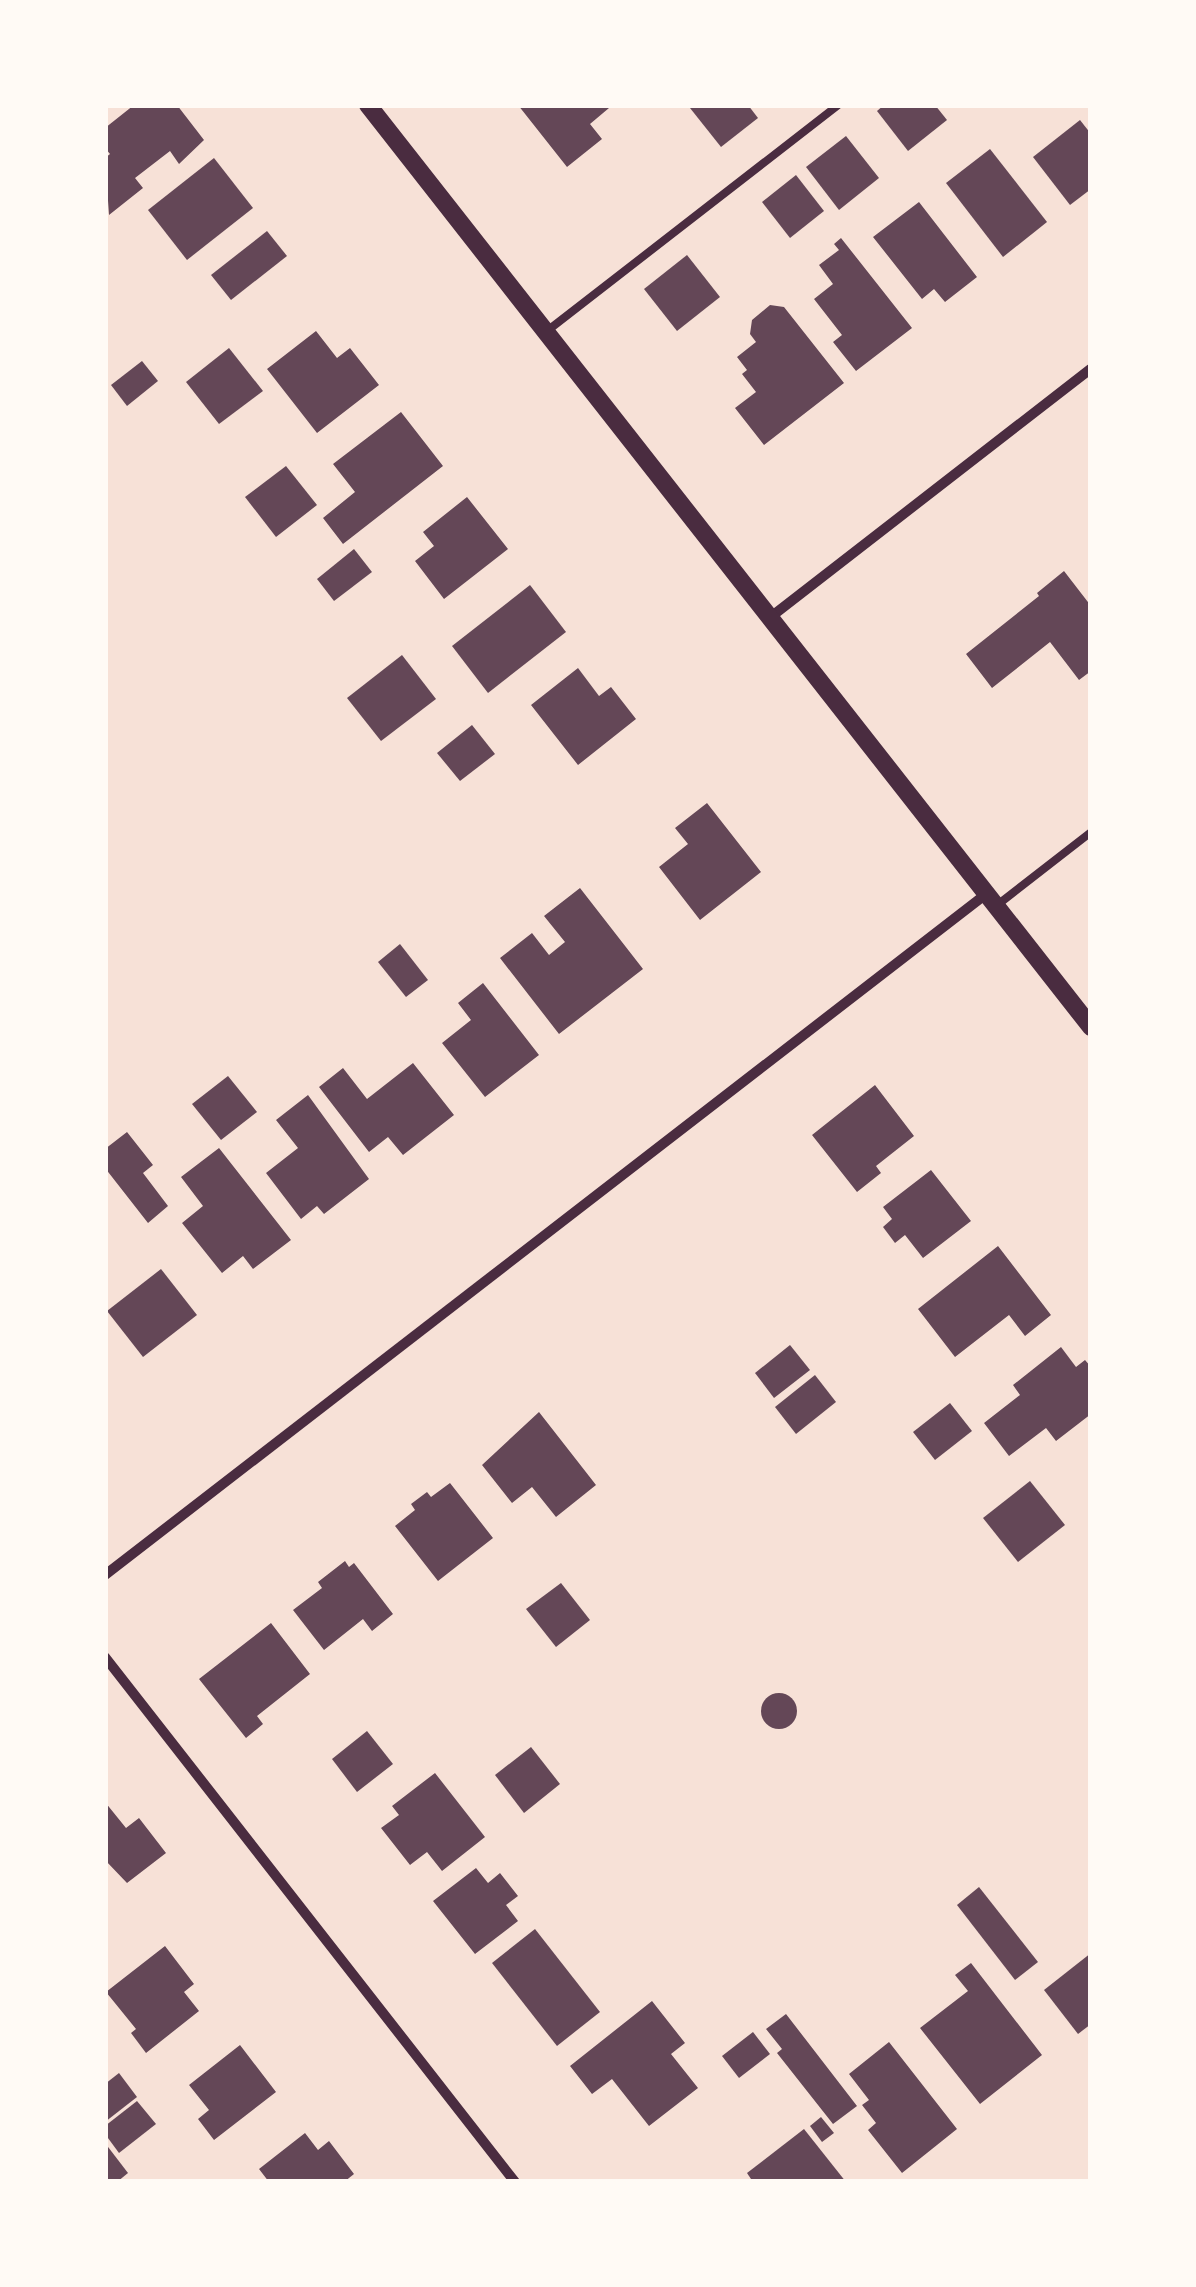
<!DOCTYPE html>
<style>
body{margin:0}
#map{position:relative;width:1196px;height:2287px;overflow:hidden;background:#f7e1d7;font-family:Montserrat,sans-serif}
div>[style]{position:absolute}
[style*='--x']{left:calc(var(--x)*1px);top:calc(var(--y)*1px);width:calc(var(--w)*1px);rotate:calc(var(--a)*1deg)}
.building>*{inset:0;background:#644757}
.round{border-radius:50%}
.service>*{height:8px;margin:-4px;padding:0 4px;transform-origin:4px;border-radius:4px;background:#4a2c40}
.minor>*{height:10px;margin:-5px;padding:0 5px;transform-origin:5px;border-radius:5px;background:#4a2c40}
.tertiary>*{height:18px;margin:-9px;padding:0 9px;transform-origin:9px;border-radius:9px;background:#4a2c40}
span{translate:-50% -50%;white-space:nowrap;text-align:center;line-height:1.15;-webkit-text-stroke:10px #fffaf5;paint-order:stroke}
.frame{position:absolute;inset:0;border:108px solid #fffaf5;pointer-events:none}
</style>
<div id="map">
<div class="building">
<i style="clip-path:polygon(134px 105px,177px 105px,204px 140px,179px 164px,170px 151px,135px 178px,143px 188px,109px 215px,105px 158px,110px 154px,105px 148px,105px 128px)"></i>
<i style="clip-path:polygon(518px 105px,607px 105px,609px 108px,590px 124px,602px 139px,567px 167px)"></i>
<i style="clip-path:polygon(694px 105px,748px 105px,758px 118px,721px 147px,690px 108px)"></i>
<i style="clip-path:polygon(884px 105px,935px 105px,947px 120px,908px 151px,877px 111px)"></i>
<i style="clip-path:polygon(1080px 120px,1091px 134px,1091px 189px,1070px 205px,1033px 157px)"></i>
<i style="clip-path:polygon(846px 136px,879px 178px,839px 210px,806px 167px)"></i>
<i style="clip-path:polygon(990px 149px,1047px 222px,1003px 257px,946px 183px)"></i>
<i style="clip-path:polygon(214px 158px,253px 208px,187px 260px,148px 210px)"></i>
<i style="clip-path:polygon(796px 175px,824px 211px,790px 238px,762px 202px)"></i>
<i style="clip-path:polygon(919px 202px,977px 277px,945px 302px,934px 289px,922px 299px,873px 237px)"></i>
<i style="clip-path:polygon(267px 231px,287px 256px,231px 300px,211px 275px)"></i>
<i style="clip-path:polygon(841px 238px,912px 328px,856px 371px,833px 342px,842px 335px,814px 299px,833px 284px,819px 265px,839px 250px,834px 244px)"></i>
<i style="clip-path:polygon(687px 255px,720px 297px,677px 331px,644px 289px)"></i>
<i style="clip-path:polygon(770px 305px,784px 307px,844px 383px,764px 445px,735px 408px,756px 392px,742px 374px,747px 370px,737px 357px,756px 342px,750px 334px,752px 320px)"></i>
<i style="clip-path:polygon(316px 331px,337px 358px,350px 348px,379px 385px,317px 433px,267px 369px)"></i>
<i style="clip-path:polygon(229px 348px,263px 391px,219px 424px,186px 382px)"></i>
<i style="clip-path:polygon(142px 361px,158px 381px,127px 406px,111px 385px)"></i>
<i style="clip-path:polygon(401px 412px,443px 466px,343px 544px,323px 518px,355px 492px,333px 464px)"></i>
<i style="clip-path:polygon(286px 466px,317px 505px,276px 537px,245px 497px)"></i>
<i style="clip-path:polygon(467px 497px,508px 549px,444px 599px,415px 561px,434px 546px,423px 532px)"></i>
<i style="clip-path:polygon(354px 549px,372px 572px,334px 601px,317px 579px)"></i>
<i style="clip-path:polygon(1064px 571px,1091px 606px,1091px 671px,1079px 680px,1050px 642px,992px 688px,966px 654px,1039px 596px,1037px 593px)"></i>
<i style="clip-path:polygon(530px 585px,566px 632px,488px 693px,452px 646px)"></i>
<i style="clip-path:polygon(402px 655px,436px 699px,381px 741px,347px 698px)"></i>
<i style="clip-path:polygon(578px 668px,599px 696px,611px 687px,636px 719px,578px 765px,531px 705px)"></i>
<i style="clip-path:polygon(472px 725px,495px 754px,460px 781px,437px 753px)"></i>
<i style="clip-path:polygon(707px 803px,761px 872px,700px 920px,659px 867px,688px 844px,675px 828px)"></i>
<i style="clip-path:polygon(580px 888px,643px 969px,559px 1034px,500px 958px,532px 933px,549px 955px,565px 942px,544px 916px)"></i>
<i style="clip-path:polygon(400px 944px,428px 980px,406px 997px,378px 962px)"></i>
<i style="clip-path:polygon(483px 983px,539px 1055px,485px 1097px,442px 1043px,471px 1020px,458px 1003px)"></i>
<i style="clip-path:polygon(413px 1063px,454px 1115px,403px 1155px,388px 1137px,369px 1152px,319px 1087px,343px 1068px,367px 1099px)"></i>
<i style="clip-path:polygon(228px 1076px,257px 1112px,221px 1140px,192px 1104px)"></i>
<i style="clip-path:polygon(875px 1085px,914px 1136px,876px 1166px,881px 1173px,857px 1192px,812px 1135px)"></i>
<i style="clip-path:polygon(308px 1095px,369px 1179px,324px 1214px,317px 1206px,301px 1219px,266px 1173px,298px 1148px,276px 1120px)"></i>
<i style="clip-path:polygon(127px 1132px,153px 1165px,143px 1173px,168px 1206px,148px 1223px,105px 1168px,105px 1149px)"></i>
<i style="clip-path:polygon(219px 1148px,291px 1240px,253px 1269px,243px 1256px,222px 1273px,182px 1223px,203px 1206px,181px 1177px)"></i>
<i style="clip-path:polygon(931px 1170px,971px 1221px,923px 1258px,905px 1235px,895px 1243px,883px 1227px,892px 1219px,883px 1207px)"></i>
<i style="clip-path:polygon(998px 1246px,1051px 1315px,1025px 1336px,1009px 1315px,955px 1357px,918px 1309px)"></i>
<i style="clip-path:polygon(161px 1269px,197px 1315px,143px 1357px,107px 1311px)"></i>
<i style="clip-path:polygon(790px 1345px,810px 1370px,774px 1398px,755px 1373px)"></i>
<i style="clip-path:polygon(1061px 1347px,1076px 1367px,1085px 1360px,1091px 1367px,1091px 1414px,1056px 1441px,1046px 1428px,1009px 1456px,984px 1423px,1020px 1395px,1013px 1385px)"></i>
<i style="clip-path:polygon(815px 1375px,836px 1402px,796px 1434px,775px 1407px)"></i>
<i style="clip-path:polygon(950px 1403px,972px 1431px,935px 1460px,913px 1432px)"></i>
<i style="clip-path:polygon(539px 1412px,596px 1485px,556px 1517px,532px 1487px,512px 1503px,482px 1465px)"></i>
<i style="clip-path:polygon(1030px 1481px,1065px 1525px,1018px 1562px,983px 1518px)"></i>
<i style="clip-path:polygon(450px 1483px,493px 1538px,438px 1581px,395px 1526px,415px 1510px,411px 1504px,427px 1492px,431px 1497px)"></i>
<i style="clip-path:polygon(345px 1561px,349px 1567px,354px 1563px,393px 1614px,372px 1631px,363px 1619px,324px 1650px,293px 1610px,322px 1588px,318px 1582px)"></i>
<i style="clip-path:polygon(561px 1583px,590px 1620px,556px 1647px,526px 1609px)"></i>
<i style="clip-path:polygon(271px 1623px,310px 1674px,257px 1716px,263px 1724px,246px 1738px,199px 1679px)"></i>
<i class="round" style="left:761px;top:1693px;width:36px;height:36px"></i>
<i style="clip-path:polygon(367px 1731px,393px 1764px,357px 1792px,332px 1759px)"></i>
<i style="clip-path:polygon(531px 1747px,560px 1784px,524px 1813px,495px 1775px)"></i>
<i style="clip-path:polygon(435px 1773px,485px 1837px,442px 1871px,427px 1852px,410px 1865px,381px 1828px,399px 1815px,392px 1806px)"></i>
<i style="clip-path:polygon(105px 1802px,126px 1828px,139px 1818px,166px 1853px,127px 1883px,105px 1860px)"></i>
<i style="clip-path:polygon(476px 1868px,488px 1883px,500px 1873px,518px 1896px,506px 1905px,518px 1921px,475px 1954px,433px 1901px)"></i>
<i style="clip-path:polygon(979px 1887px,1038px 1962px,1015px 1980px,957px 1905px)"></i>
<i style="clip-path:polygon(535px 1929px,600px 2012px,557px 2046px,492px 1963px)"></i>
<i style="clip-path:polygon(165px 1946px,194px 1984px,184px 1992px,199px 2011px,146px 2053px,131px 2033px,136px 2029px,106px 1992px)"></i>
<i style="clip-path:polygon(1091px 1953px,1091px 2024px,1078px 2034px,1044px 1990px)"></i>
<i style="clip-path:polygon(971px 1963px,1042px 2055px,980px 2104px,920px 2028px,968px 1991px,955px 1975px)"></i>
<i style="clip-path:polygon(652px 2001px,685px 2043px,671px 2054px,698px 2088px,649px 2126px,612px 2079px,592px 2094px,570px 2066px)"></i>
<i style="clip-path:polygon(786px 2014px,857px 2106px,833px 2124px,777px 2053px,782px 2049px,766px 2029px)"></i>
<i style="clip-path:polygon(753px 2032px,770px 2054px,739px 2078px,722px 2056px)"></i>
<i style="clip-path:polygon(889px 2042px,957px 2129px,902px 2173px,868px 2130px,876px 2123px,862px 2105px,869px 2100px,849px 2074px)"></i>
<i style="clip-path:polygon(240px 2045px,276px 2092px,214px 2140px,198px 2119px,209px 2110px,189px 2085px)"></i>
<i style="clip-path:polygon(119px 2073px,137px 2097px,105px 2122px,105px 2084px)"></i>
<i style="clip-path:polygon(137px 2101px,156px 2124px,119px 2153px,105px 2134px,105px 2126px)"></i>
<i style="clip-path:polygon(821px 2117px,834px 2133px,822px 2142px,810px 2126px)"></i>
<i style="clip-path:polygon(804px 2129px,846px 2182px,753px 2182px,747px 2173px)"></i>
<i style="clip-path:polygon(305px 2133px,318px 2150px,329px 2141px,354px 2174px,344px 2182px,269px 2182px,259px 2169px)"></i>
<i style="clip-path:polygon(105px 2143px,128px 2173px,117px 2182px,105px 2182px)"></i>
</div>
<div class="service">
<i style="--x:547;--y:331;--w:368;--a:-37.8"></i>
<i style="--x:996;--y:906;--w:120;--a:-37.9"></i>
</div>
<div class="minor">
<i style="--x:772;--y:616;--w:403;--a:-37.8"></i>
<i style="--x:105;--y:1575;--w:1114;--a:-37.7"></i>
<i style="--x:105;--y:1657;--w:666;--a:52.01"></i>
</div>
<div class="tertiary">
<i style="--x:368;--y:105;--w:1172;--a:51.9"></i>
</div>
<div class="frame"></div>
</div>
